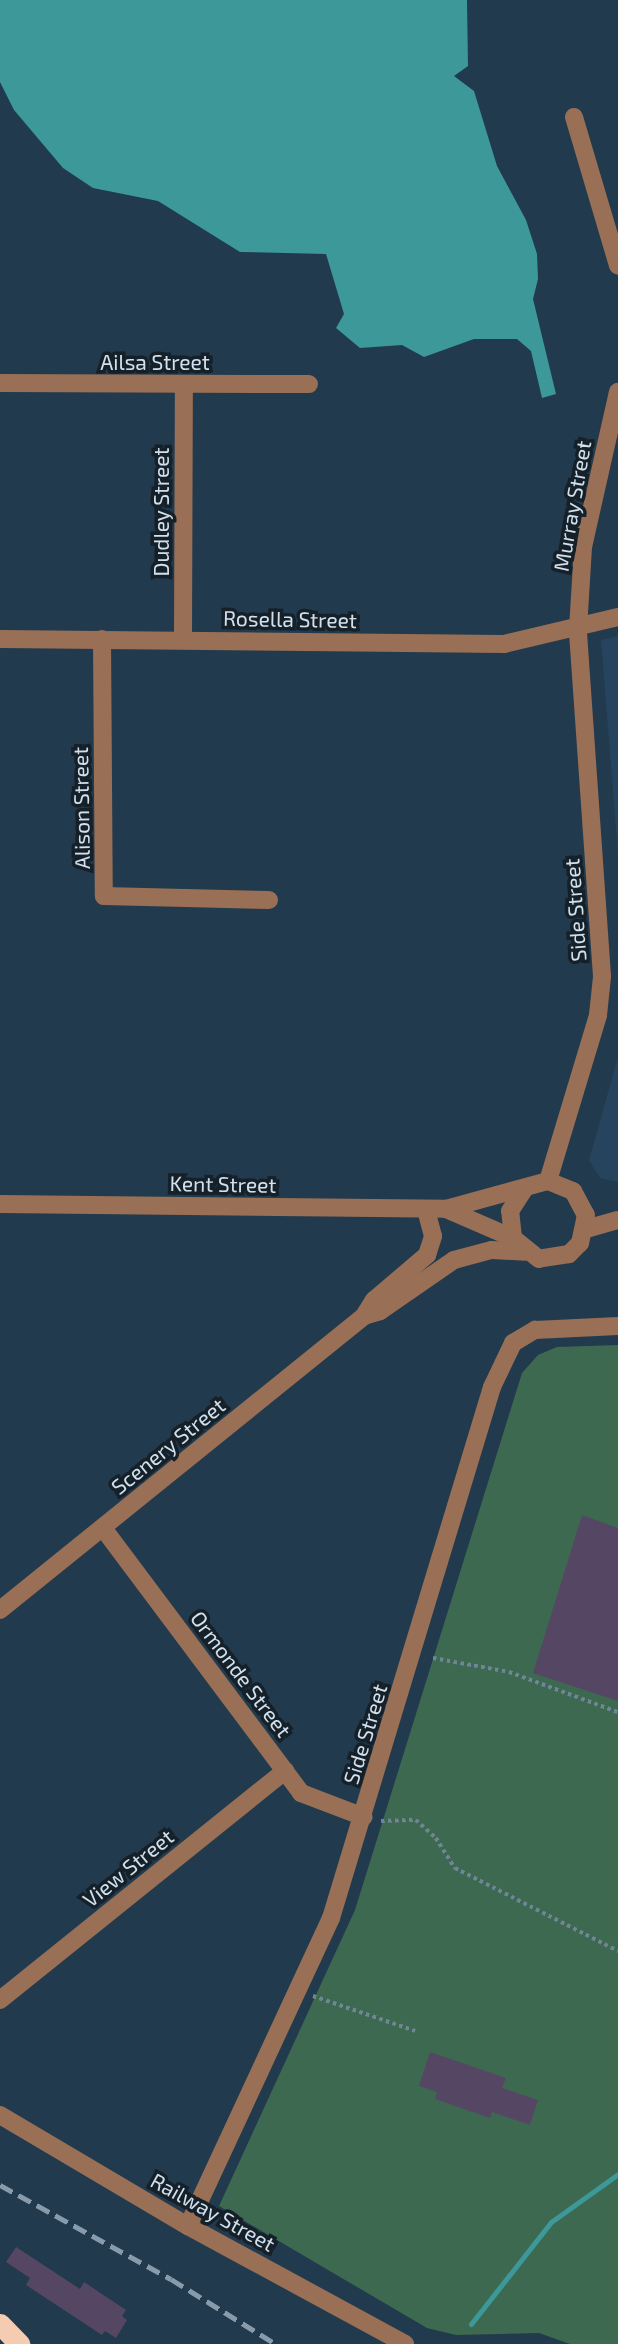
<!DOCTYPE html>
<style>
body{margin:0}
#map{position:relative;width:618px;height:2344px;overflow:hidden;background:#213a4e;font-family:"Exo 2",sans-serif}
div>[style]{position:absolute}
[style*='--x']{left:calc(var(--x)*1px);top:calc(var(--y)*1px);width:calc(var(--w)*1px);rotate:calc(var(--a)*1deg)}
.built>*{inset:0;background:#26445d}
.green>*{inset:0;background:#3e6951}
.water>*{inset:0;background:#3d989a}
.stream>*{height:5px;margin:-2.5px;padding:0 2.5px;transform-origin:2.5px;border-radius:2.5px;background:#3d989a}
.building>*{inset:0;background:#554763}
.path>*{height:3.5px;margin-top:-1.75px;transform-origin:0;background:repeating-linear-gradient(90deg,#708595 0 3.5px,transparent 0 7px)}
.minor>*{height:18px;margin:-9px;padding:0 9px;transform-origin:9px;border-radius:9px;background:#996f55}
.highway>*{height:21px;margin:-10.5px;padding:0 10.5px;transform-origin:10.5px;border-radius:10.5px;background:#f5cbb2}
.rail>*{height:5px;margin-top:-2.5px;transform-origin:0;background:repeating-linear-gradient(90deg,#889bab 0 14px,transparent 0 21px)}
span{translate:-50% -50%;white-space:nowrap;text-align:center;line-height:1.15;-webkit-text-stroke:7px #152029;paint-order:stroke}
.street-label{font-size:21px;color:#d1e0ed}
</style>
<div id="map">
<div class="built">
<i style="clip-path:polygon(618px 636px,618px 854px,601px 640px)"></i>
<i style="clip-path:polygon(618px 1057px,618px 1182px,600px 1178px,589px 1160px)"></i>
</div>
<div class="green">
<i style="clip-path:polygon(618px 1345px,618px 2344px,570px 2344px,539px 2333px,456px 2335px,427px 2328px,219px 2206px,355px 1910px,522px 1373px,538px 1355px,557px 1347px)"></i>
</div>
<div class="water">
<i style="clip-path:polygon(0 0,467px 0,468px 66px,454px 76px,474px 91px,497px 166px,526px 220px,537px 254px,538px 279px,533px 299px,556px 394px,542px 398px,531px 351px,517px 339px,474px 339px,424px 357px,402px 345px,360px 348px,336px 328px,344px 314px,326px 254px,240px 252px,158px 201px,93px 188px,63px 168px,14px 110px,0 82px)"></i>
</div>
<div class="stream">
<i style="--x:471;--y:2324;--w:130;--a:-51.9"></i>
<i style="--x:551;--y:2222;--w:82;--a:-35.6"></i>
</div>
<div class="building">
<i style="clip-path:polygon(582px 1515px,618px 1528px,618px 1701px,533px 1673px)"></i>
<i style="clip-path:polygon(430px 2052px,506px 2078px,502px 2088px,538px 2100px,530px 2125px,492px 2112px,490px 2118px,435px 2099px,437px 2092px,419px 2086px)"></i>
<i style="clip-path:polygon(16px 2247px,80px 2289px,84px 2282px,126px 2310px,122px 2316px,127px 2320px,116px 2338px,105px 2331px,102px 2335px,26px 2285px,30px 2278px,6px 2262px)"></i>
</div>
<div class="path">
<i style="--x:433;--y:1658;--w:77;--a:10.4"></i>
<i style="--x:509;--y:1672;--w:116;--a:20.2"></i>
<i style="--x:381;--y:1821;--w:35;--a:-2"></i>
<i style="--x:416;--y:1820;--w:27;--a:42"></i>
<i style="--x:436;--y:1838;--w:36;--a:58"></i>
<i style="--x:455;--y:1868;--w:183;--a:27"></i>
<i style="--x:313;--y:1996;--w:108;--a:18.9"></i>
</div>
<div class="minor">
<i style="--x:574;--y:117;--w:155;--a:73.5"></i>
<i style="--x:0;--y:383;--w:309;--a:0.2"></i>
<i style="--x:0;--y:639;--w:504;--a:0.57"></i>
<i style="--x:504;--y:644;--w:117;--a:-13.3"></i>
<i style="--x:102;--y:639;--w:257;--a:89.6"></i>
<i style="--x:104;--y:896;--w:165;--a:1.4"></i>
<i style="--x:183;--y:640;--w:255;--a:-89.8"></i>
<i style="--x:548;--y:1181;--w:173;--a:-73.2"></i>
<i style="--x:598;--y:1015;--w:39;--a:-84"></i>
<i style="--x:602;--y:976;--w:348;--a:-94"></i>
<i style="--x:578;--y:629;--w:82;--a:-86.5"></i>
<i style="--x:583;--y:547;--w:159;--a:-77.3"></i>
<i style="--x:0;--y:1204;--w:446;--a:0.6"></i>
<i style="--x:446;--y:1209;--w:106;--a:-15.4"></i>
<i style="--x:548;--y:1181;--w:27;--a:22"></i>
<i style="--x:573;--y:1191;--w:27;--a:62"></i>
<i style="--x:586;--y:1215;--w:29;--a:102"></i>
<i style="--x:580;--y:1243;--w:16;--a:135"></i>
<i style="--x:569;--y:1254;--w:30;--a:171"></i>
<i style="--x:539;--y:1259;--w:33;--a:-141"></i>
<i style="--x:513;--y:1238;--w:27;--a:-96"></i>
<i style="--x:510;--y:1211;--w:27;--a:-57"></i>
<i style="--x:446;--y:1209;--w:73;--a:23.4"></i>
<i style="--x:586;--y:1229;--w:33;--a:-16"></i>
<i style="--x:364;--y:1316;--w:17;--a:-17"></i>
<i style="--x:380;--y:1311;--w:90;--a:-34.6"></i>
<i style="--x:454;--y:1260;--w:39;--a:-15"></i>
<i style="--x:492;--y:1250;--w:33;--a:3"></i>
<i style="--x:103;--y:1528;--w:331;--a:53.2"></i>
<i style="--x:301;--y:1793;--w:67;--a:20.9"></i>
<i style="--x:0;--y:1610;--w:468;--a:-38.9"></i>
<i style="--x:364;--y:1316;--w:19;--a:-58"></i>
<i style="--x:374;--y:1300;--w:70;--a:-40.3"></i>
<i style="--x:427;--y:1255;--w:20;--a:-72"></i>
<i style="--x:433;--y:1236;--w:28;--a:-105"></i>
<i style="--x:0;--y:2000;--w:366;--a:-38.8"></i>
<i style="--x:0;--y:2115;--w:218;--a:30.6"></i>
<i style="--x:188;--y:2226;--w:247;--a:28.5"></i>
<i style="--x:188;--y:2226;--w:340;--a:-65.1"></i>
<i style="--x:331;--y:1918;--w:555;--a:-73.13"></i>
<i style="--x:492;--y:1387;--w:49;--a:-64.5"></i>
<i style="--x:513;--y:1343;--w:26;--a:-31"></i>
<i style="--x:535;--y:1330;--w:83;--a:-2.8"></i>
</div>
<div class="highway">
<i style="--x:0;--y:2324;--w:28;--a:46"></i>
</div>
<div class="rail">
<i style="--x:0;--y:2185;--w:195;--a:28.8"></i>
<i style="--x:171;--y:2279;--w:123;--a:31.8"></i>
</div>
<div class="street-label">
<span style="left:155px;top:362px">Ailsa Street</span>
<span style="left:572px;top:506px;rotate:-80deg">Murray Street</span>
<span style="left:161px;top:512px;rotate:-90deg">Dudley Street</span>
<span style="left:290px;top:619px;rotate:1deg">Rosella Street</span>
<span style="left:81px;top:808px;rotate:-91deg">Alison Street</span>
<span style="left:575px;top:910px;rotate:-94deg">Side Street</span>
<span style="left:223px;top:1184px;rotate:1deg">Kent Street</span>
<span style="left:168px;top:1446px;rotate:-39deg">Scenery Street</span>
<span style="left:241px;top:1674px;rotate:53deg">Ormonde Street</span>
<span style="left:365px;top:1734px;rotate:-73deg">Side Street</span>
<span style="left:128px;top:1868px;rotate:-39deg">View Street</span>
<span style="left:213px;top:2212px;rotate:29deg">Railway Street</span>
</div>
</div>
